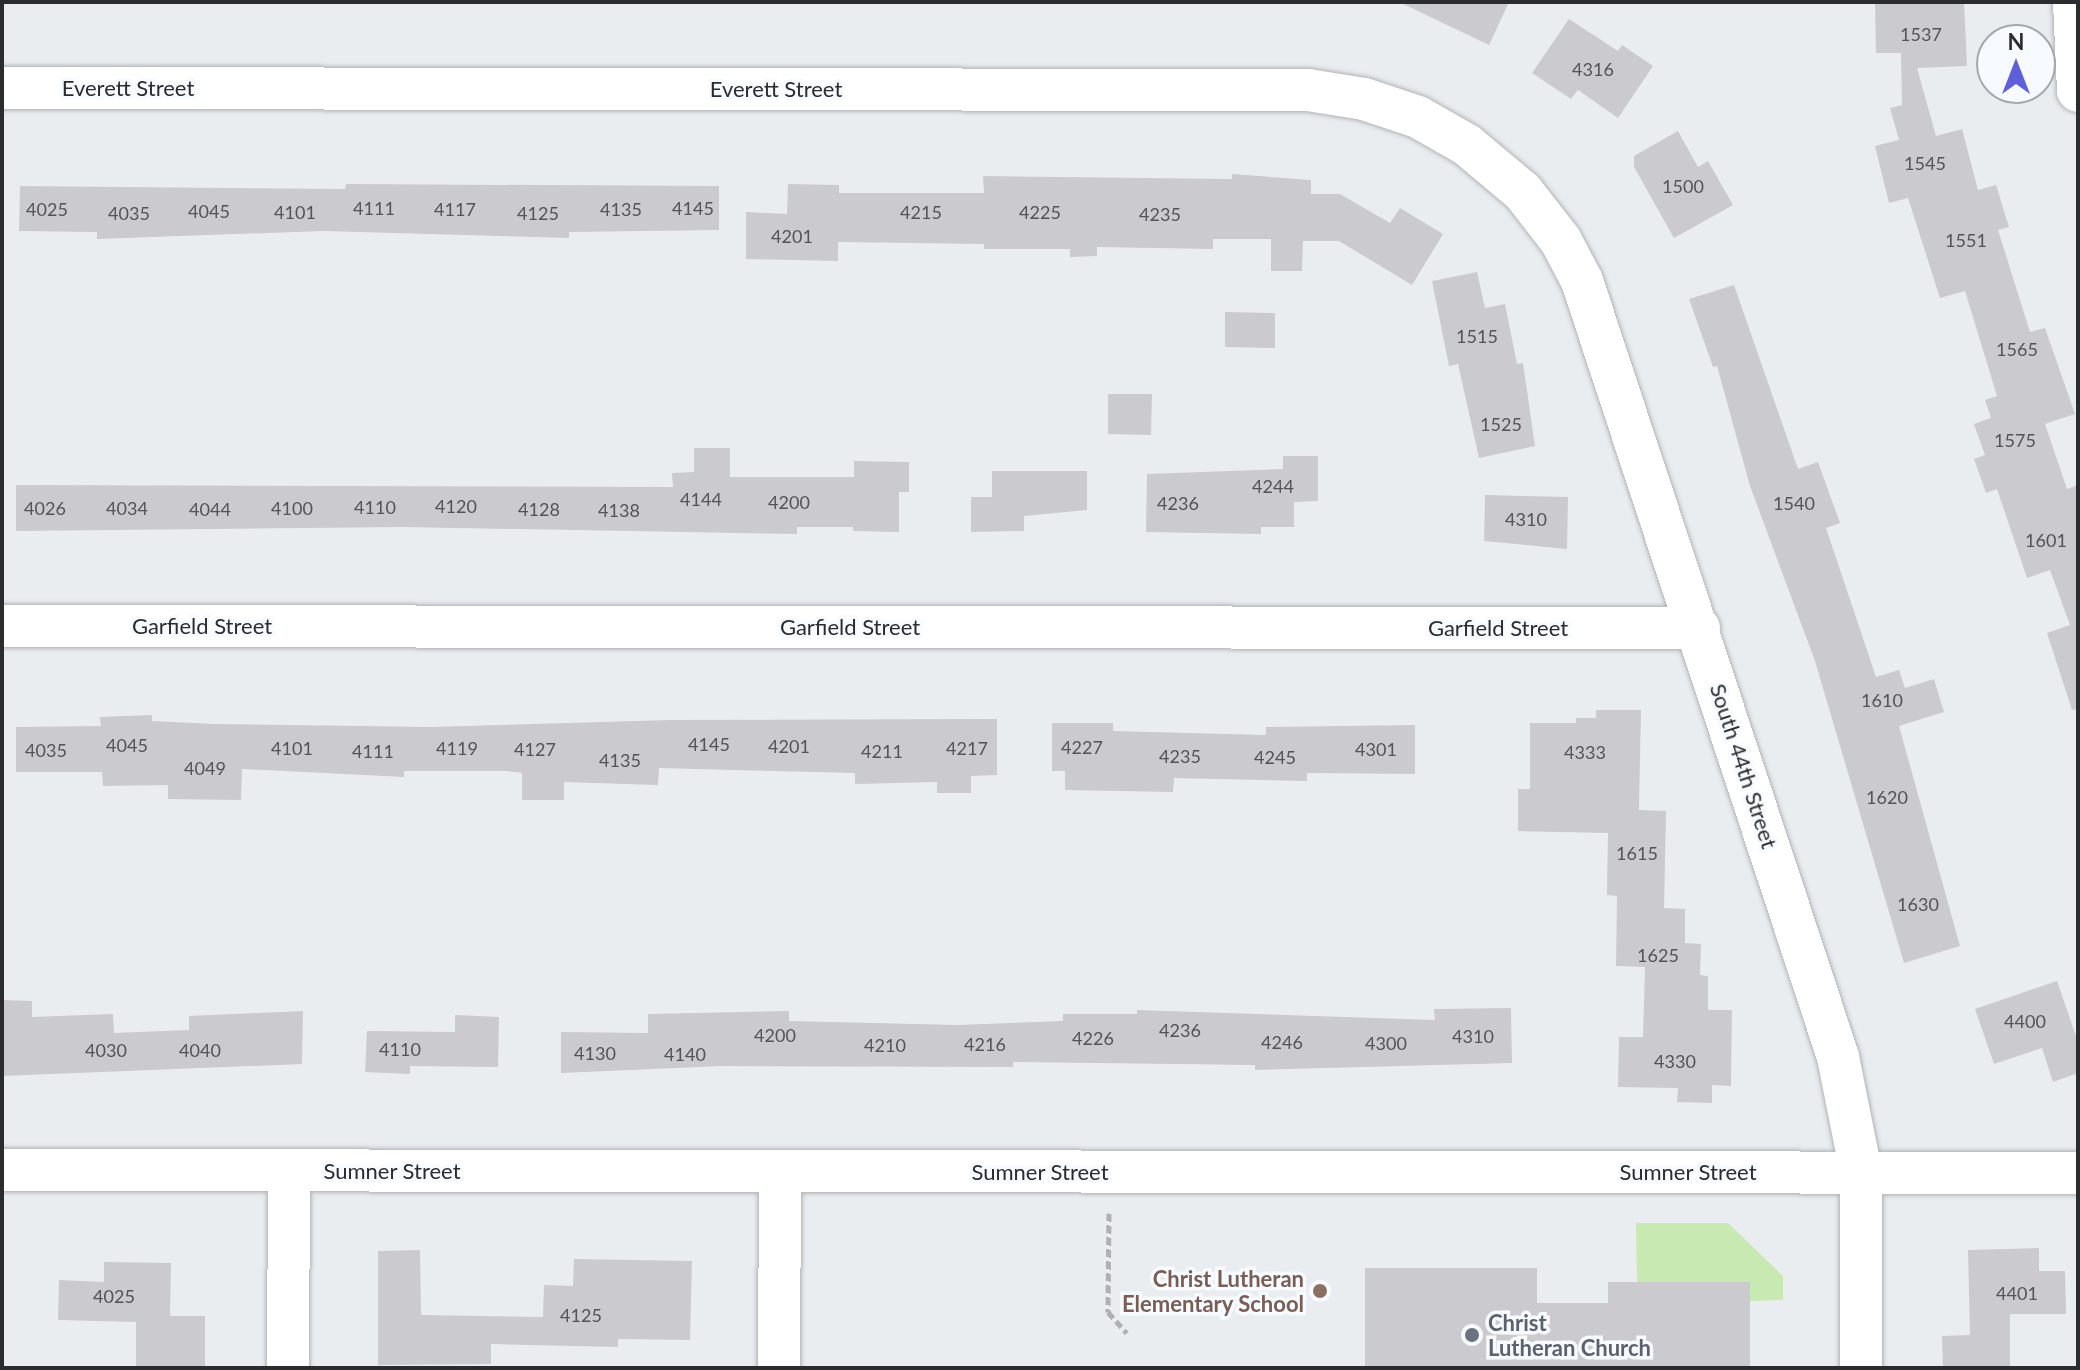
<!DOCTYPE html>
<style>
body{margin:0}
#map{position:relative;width:2080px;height:1370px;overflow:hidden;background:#eaedf0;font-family:Lato,sans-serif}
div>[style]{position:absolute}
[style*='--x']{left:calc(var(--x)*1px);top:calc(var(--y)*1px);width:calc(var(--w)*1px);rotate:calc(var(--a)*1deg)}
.green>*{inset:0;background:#c9e9b2}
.building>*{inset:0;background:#cbcace}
.path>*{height:5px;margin-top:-2.5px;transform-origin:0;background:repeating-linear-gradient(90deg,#aeb0b2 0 8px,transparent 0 12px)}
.roads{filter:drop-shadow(0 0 2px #b1b4b7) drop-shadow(0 0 2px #b1b4b7)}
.minor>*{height:42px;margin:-21px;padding:0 21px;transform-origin:21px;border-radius:21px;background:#fff}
.dots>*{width:22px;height:22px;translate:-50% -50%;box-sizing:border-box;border:4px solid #f7fafe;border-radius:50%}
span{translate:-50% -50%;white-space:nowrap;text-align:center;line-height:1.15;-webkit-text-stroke:7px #f7fafe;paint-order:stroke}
.number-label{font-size:18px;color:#535455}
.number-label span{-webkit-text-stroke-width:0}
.street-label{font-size:22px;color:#2b2c2d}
.education-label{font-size:22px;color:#785e54;font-weight:700}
.right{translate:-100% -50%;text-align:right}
.worship-label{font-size:22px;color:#5b616d;font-weight:700}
.left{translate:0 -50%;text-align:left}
.frame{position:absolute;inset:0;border:4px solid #2b2c2d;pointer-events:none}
.north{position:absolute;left:1976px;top:24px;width:80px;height:80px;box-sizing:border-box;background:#f7fafe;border:2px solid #a5a8aa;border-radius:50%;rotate:0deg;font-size:22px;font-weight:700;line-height:32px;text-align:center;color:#2b2c2d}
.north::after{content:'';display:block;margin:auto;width:28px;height:36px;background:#5f60d9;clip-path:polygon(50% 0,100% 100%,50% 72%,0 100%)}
</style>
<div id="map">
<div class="green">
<i style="clip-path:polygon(1636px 1223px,1728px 1223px,1783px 1276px,1783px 1300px,1750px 1301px,1637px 1282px)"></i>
</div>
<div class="building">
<i style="clip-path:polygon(1399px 2px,1509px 2px,1489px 45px)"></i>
<i style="clip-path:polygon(1875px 2px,1964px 2px,1967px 66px,1917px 68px,1936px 136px,1962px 129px,1978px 190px,1996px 185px,2009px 227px,1998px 230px,2030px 332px,2045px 328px,2075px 414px,2045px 424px,2067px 489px,2078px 485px,2078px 709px,2072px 710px,2047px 633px,2070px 625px,2050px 570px,2027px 578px,1997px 489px,1986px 493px,1974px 459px,1985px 455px,1974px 424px,1991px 418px,1985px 400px,1997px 396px,1965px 291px,1940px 298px,1908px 198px,1889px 203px,1875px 146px,1899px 140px,1890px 108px,1902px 105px,1901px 53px,1876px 53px)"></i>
<i style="clip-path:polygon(1569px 19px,1618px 51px,1622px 45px,1653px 66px,1618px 118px,1578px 90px,1571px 99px,1532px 73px)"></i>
<i style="clip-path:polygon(1678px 131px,1698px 167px,1708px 161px,1733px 205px,1674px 238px,1634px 167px,1634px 156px)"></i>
<i style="clip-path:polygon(1232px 174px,1311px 180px,1311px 194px,1340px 194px,1390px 223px,1400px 208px,1443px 234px,1412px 285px,1339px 241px,1303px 241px,1302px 271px,1271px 271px,1271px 239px,1213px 239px,1213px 249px,1097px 247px,1097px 256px,1070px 257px,1070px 249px,984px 249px,984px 244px,838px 242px,838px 261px,746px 259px,746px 212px,787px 214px,788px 184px,839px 185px,839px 193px,984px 193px,983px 176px,1232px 179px)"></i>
<i style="clip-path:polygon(346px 184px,719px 186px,719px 230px,569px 232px,569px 238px,323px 231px,97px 239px,97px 232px,19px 231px,20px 186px,345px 189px)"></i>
<i style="clip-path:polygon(1477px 272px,1485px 308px,1505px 304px,1517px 364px,1523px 363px,1535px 446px,1479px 458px,1458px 364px,1449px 366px,1432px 281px)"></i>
<i style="clip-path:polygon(1734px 285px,1798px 469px,1818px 462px,1840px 523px,1826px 528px,1876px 677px,1899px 670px,1905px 688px,1934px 679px,1944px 712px,1899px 726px,1960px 946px,1904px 963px,1815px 661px,1750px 486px,1717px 366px,1713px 367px,1689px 299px)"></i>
<i style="clip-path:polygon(1225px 312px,1275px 313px,1275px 348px,1225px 347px)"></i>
<i style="clip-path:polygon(1108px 394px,1152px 394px,1151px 435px,1108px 434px)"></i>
<i style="clip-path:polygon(694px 448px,730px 448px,730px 477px,854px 477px,854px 461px,909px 462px,909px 492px,899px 492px,899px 532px,853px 531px,853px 527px,797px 527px,797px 534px,403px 527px,16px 531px,16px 485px,673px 487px,672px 473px,694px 472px)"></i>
<i style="clip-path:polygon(1283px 456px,1318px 456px,1318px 501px,1294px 502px,1294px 527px,1261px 527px,1261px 534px,1146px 532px,1147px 474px,1283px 469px)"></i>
<i style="clip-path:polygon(992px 471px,1087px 471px,1087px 510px,1024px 516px,1024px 531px,971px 532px,971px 497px,992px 497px)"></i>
<i style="clip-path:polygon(1485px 495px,1568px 497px,1567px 549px,1484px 541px)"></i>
<i style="clip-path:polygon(1596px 710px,1641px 710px,1639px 810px,1666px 811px,1664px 908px,1685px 909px,1685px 943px,1701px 944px,1700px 975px,1708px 976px,1708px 1010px,1732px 1010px,1731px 1086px,1712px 1085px,1712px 1103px,1677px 1102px,1678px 1088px,1618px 1087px,1619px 1037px,1643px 1037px,1645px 967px,1616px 966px,1617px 896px,1607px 895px,1608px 833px,1518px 831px,1518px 789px,1530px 789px,1530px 723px,1576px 723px,1576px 718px,1596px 718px)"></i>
<i style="clip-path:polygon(152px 715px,152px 721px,215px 724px,430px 727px,670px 720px,997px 719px,997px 775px,971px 776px,971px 793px,937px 793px,937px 782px,855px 784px,855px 773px,659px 768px,658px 785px,564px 782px,564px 800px,522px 800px,522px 773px,507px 771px,404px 771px,404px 777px,242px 769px,241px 800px,168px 799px,168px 785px,103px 786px,102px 772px,16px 772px,16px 727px,101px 726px,100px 717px)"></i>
<i style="clip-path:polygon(1052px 723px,1113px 723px,1113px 731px,1266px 735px,1266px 727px,1415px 725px,1415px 774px,1307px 773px,1307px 781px,1174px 778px,1173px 792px,1065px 790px,1065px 771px,1052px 771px)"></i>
<i style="clip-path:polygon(2057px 981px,2078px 1042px,2078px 1073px,2053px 1082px,2042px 1048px,1994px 1064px,1975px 1009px)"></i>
<i style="clip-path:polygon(2px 1000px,32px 1001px,32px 1017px,113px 1014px,114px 1033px,189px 1030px,189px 1016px,303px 1011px,302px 1064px,2px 1076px)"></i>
<i style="clip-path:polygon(1511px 1008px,1512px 1063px,1255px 1070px,1255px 1065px,1013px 1062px,1013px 1067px,722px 1066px,561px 1073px,561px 1032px,648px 1033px,648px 1014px,789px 1011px,789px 1021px,957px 1025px,1063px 1021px,1063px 1014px,1137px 1014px,1137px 1010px,1435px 1020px,1434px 1009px)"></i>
<i style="clip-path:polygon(455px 1015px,499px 1017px,498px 1067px,410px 1066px,410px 1074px,365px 1072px,367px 1031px,455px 1032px)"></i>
<i style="clip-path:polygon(2039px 1248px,2039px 1271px,2065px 1271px,2066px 1314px,2010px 1314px,2010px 1368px,1943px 1368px,1942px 1336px,1970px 1335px,1968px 1250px)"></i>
<i style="clip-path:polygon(420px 1250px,421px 1315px,543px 1317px,544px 1285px,573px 1286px,574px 1259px,692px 1261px,690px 1340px,618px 1339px,618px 1347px,491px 1344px,491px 1364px,378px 1365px,378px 1251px)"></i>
<i style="clip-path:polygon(104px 1262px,171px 1263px,170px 1316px,205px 1316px,205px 1368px,136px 1368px,136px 1322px,58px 1320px,59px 1280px,104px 1282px)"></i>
<i style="clip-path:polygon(1365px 1268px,1537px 1268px,1537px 1303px,1608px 1303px,1608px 1282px,1750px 1282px,1750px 1368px,1365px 1368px)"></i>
</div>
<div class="path">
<i style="--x:1109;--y:1213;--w:99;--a:90.6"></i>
<i style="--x:1108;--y:1312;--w:28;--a:48"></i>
</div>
<div class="roads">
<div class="minor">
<i style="--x:2074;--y:2;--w:89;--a:87.4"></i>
<i style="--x:2;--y:88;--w:1306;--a:0.09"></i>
<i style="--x:1308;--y:90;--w:57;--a:9.1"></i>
<i style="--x:1364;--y:99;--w:57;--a:18.4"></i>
<i style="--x:1418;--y:117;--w:56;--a:29.7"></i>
<i style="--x:1467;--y:145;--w:73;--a:40"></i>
<i style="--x:1523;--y:192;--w:62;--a:52.2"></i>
<i style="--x:1561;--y:241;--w:45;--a:62.3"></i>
<i style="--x:1582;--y:281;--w:817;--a:71.74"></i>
<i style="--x:1838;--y:1057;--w:117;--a:78.7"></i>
<i style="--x:1861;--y:1172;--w:196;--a:90"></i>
<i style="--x:2;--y:626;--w:1697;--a:0.07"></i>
<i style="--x:2;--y:1170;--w:2076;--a:0.08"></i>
<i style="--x:288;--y:1368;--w:197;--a:-89.7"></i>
<i style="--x:779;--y:1368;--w:196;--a:-89.7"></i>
</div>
</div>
<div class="dots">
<i style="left:1320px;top:1291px;background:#8d6e63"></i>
<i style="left:1472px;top:1335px;background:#6b7280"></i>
</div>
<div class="number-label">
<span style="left:1921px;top:34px">1537</span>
<span style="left:1593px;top:69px">4316</span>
<span style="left:1925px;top:163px">1545</span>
<span style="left:1683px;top:186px">1500</span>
<span style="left:374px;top:208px">4111</span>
<span style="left:693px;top:208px">4145</span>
<span style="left:47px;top:209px">4025</span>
<span style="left:455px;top:209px">4117</span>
<span style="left:621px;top:209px">4135</span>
<span style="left:209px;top:211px">4045</span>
<span style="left:295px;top:212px">4101</span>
<span style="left:921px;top:212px">4215</span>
<span style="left:1040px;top:212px">4225</span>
<span style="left:129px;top:213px">4035</span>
<span style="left:538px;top:213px">4125</span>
<span style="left:1160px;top:214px">4235</span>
<span style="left:792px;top:236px">4201</span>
<span style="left:1966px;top:240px">1551</span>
<span style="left:1477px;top:336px">1515</span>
<span style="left:2017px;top:349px">1565</span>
<span style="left:1501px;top:424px">1525</span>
<span style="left:2015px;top:440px">1575</span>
<span style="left:1273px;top:486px">4244</span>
<span style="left:701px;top:499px">4144</span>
<span style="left:789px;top:502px">4200</span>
<span style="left:1178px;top:503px">4236</span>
<span style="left:1794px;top:503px">1540</span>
<span style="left:456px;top:506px">4120</span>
<span style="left:375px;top:507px">4110</span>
<span style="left:45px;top:508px">4026</span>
<span style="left:127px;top:508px">4034</span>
<span style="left:292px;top:508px">4100</span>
<span style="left:210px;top:509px">4044</span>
<span style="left:539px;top:509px">4128</span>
<span style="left:619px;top:510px">4138</span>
<span style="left:1526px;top:519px">4310</span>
<span style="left:2046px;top:540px">1601</span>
<span style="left:1882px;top:700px">1610</span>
<span style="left:709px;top:744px">4145</span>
<span style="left:127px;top:745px">4045</span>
<span style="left:789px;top:746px">4201</span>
<span style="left:1082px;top:747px">4227</span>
<span style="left:292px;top:748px">4101</span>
<span style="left:457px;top:748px">4119</span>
<span style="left:967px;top:748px">4217</span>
<span style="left:535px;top:749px">4127</span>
<span style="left:1376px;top:749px">4301</span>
<span style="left:46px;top:750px">4035</span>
<span style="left:373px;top:751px">4111</span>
<span style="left:882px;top:751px">4211</span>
<span style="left:1585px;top:752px">4333</span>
<span style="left:1180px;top:756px">4235</span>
<span style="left:1275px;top:757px">4245</span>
<span style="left:620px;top:760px">4135</span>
<span style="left:205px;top:768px">4049</span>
<span style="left:1887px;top:797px">1620</span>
<span style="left:1637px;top:853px">1615</span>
<span style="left:1918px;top:904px">1630</span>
<span style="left:1658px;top:955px">1625</span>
<span style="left:2025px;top:1021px">4400</span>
<span style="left:1180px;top:1030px">4236</span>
<span style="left:775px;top:1035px">4200</span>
<span style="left:1473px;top:1036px">4310</span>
<span style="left:1093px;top:1038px">4226</span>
<span style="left:1282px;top:1042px">4246</span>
<span style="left:1386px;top:1043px">4300</span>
<span style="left:985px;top:1044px">4216</span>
<span style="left:885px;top:1045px">4210</span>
<span style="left:400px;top:1049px">4110</span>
<span style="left:106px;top:1050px">4030</span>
<span style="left:200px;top:1050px">4040</span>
<span style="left:595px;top:1053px">4130</span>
<span style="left:685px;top:1054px">4140</span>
<span style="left:1675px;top:1061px">4330</span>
<span style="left:2017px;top:1293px">4401</span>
<span style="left:114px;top:1296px">4025</span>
<span style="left:581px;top:1315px">4125</span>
</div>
<div class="street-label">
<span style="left:128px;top:88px">Everett Street</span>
<span style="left:776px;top:89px">Everett Street</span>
<span style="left:202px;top:626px">Garfield Street</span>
<span style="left:850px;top:627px">Garfield Street</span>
<span style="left:1498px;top:628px">Garfield Street</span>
<span style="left:1744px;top:766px;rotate:72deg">South 44th Street</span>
<span style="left:392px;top:1171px">Sumner Street</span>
<span style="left:1040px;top:1172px">Sumner Street</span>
<span style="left:1688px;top:1172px">Sumner Street</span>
</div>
<div class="education-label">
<span class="right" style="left:1304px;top:1291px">Christ Lutheran<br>Elementary School</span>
</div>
<div class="worship-label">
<span class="left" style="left:1488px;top:1335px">Christ<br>Lutheran Church</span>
</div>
<div class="frame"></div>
<div class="north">N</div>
</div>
